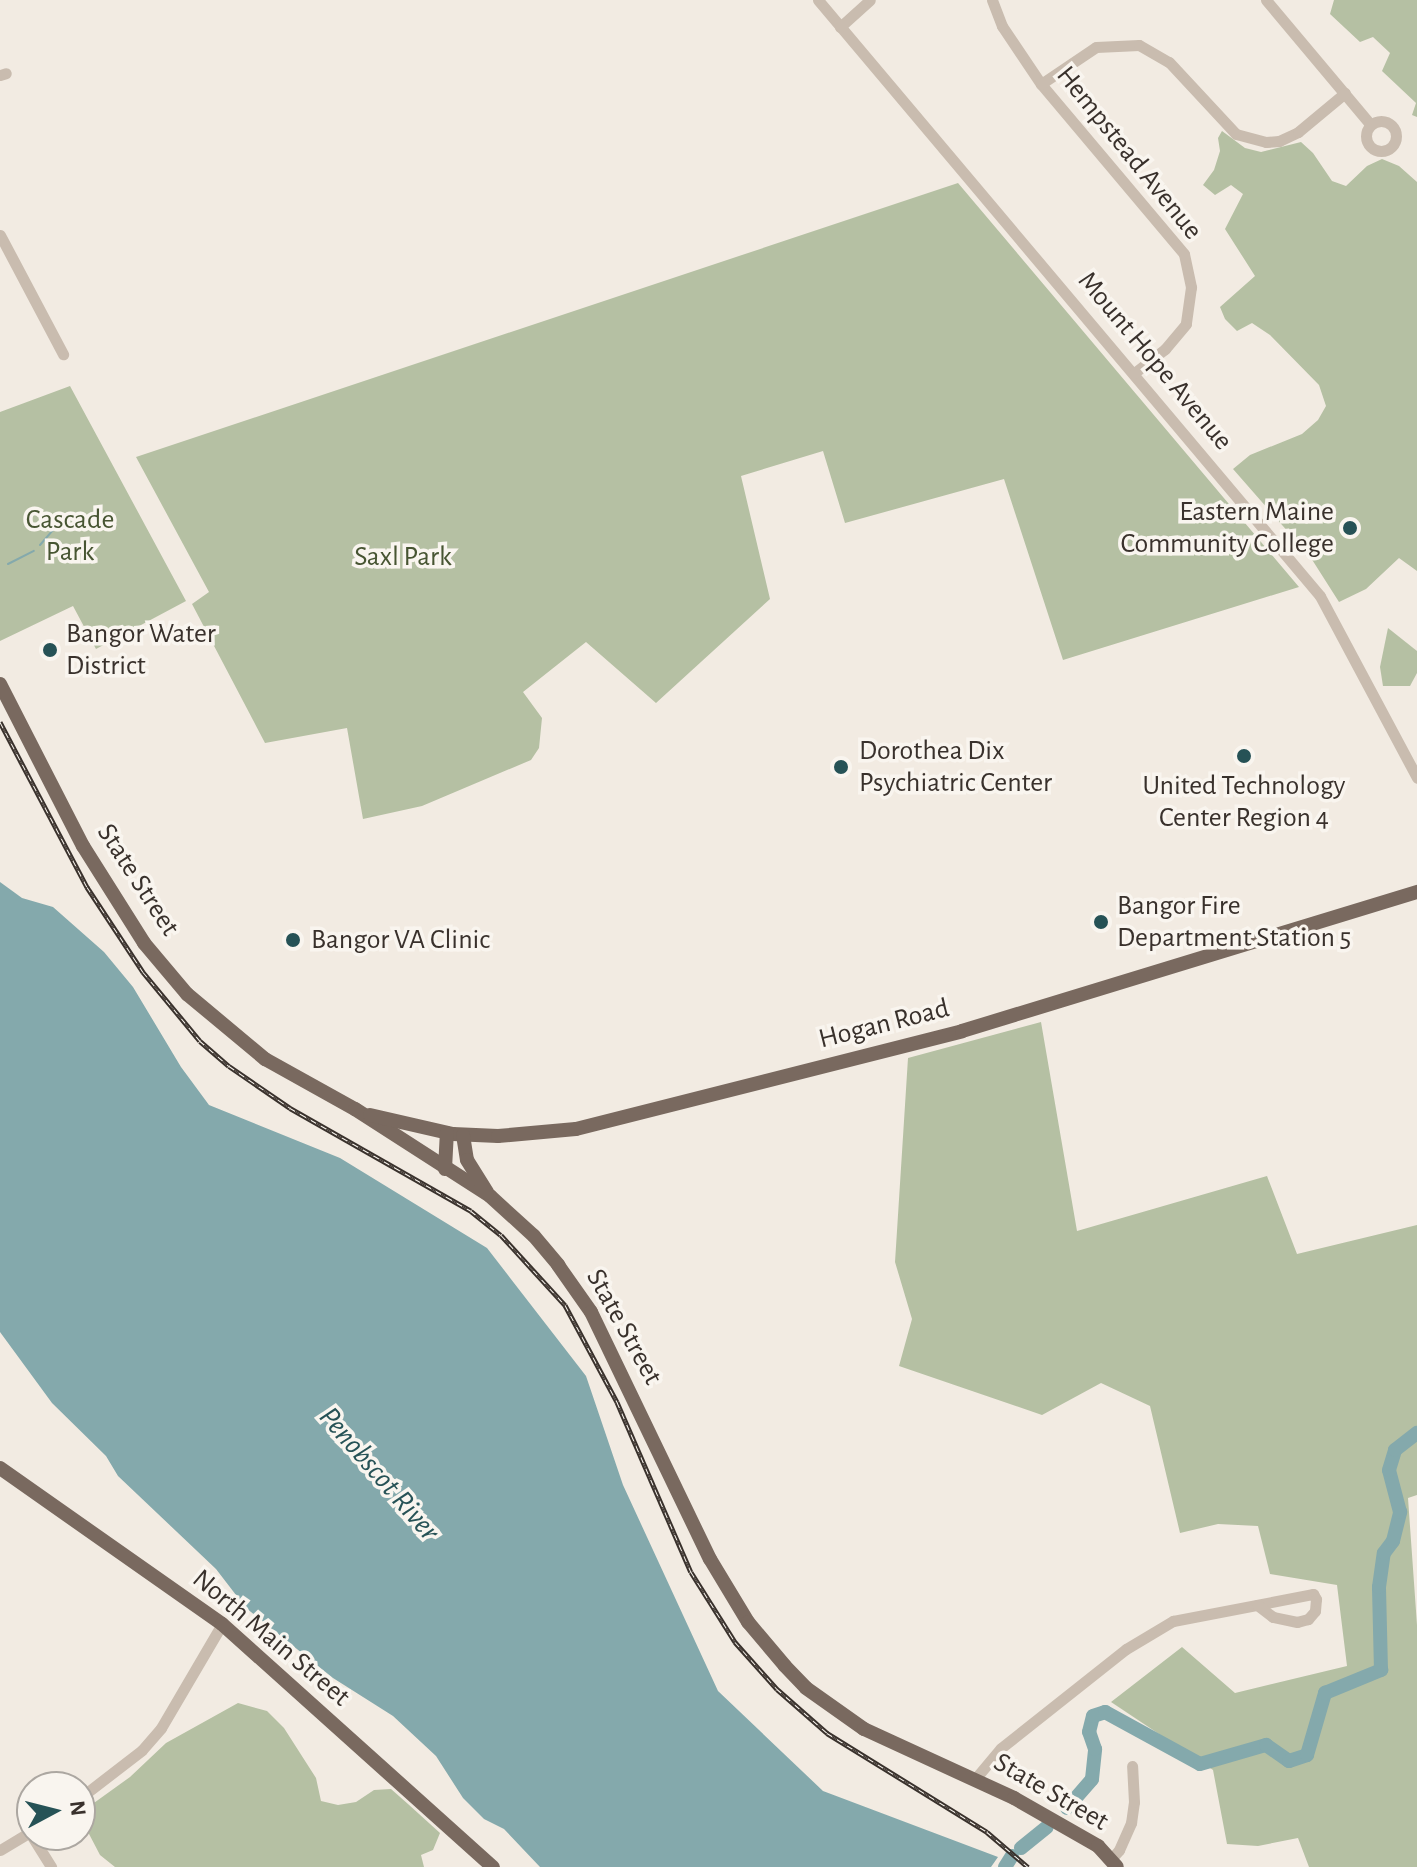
<!DOCTYPE html>
<style>
body{margin:0}
#map{position:relative;width:1417px;height:1867px;overflow:hidden;background:#f2ebe2;font-family:"Alegreya Sans",sans-serif}
div>[style]{position:absolute}
[style*='--x']{left:calc(var(--x)*1px);top:calc(var(--y)*1px);width:calc(var(--w)*1px);rotate:calc(var(--a)*1deg)}
.green>*{inset:0;background:#b5c0a3}
.water>*{inset:0;background:#84a9ac}
.stream>*{height:2px;margin:-1px;padding:0 1px;transform-origin:1px;border-radius:1px;background:#84a9ac}
.river>*{height:14px;margin:-7px;padding:0 7px;transform-origin:7px;border-radius:7px;background:#84a9ac}
.minor>*{height:11px;margin:-5.5px;padding:0 5.5px;transform-origin:5.5px;border-radius:5.5px;background:#c9bcaf}
.minor>.ring{margin:-5.5px;padding:0;box-sizing:content-box;background:none;border:11px solid #c9bcaf;border-radius:50%}
.major>*{height:14px;margin:-7px;padding:0 7px;transform-origin:7px;border-radius:7px;background:#79695f}
.rail>*{height:5px;margin-top:-2.5px;transform-origin:0;background:repeating-linear-gradient(90deg,#f9f5ef 0 6px,#39312c 0 12px);box-sizing:border-box;border-block:2px solid #39312c}
.dots>*{width:22px;height:22px;translate:-50% -50%;box-sizing:border-box;border:4px solid #f9f5ef;border-radius:50%}
span{translate:-50% -50%;white-space:nowrap;text-align:center;line-height:1.15;-webkit-text-stroke:7px #f9f5ef;paint-order:stroke}
.street-label{font-size:28px;color:#39312c}
.poi-label{font-size:28px;color:#39312c}
.right{translate:-100% -50%;text-align:right}
.left{translate:0 -50%;text-align:left}
.park-label{font-size:28px;color:#475532}
.water-label{font-size:30px;color:#265256;font-style:italic}
.north{position:absolute;left:16px;top:1771px;width:80px;height:80px;box-sizing:border-box;background:#f9f5ef;border:2px solid #aca7a1;border-radius:50%;rotate:83deg;font-size:22px;font-weight:700;line-height:32px;text-align:center;color:#39312c}
.north::after{content:'';display:block;margin:auto;width:28px;height:36px;background:#265256;clip-path:polygon(50% 0,100% 100%,50% 72%,0 100%)}
</style>
<div id="map">
<div class="green">
<i style="clip-path:polygon(1334px 0,1417px 0,1417px 117px,1412px 115px,1416px 103px,1382px 71px,1390px 53px,1373px 37px,1360px 42px,1330px 14px)"></i>
<i style="clip-path:polygon(1222px 131px,1245px 148px,1261px 152px,1301px 142px,1313px 153px,1332px 181px,1346px 186px,1367px 166px,1382px 159px,1399px 166px,1417px 182px,1417px 571px,1399px 558px,1366px 589px,1339px 602px,1311px 558px,1233px 469px,1250px 455px,1302px 434px,1318px 420px,1326px 406px,1319px 385px,1270px 335px,1252px 323px,1237px 331px,1225px 319px,1220px 307px,1255px 276px,1225px 229px,1243px 194px,1231px 185px,1215px 195px,1203px 185px,1214px 170px,1220px 151px,1218px 138px)"></i>
<i style="clip-path:polygon(958px 183px,1299px 587px,1063px 660px,1004px 479px,845px 523px,823px 451px,741px 476px,770px 599px,656px 703px,586px 642px,523px 692px,542px 718px,539px 748px,531px 760px,422px 806px,363px 819px,347px 728px,265px 743px,192px 604px,209px 592px,136px 457px)"></i>
<i style="clip-path:polygon(70px 386px,186px 601px,96px 649px,73px 606px,0 641px,0 412px)"></i>
<i style="clip-path:polygon(1388px 628px,1417px 651px,1417px 673px,1410px 686px,1383px 686px,1380px 667px)"></i>
<i style="clip-path:polygon(1041px 1022px,1077px 1231px,1267px 1176px,1297px 1254px,1417px 1225px,1417px 1495px,1408px 1498px,1417px 1625px,1417px 1867px,1309px 1867px,1298px 1838px,1258px 1846px,1227px 1844px,1213px 1770px,1111px 1702px,1182px 1647px,1235px 1693px,1347px 1666px,1337px 1585px,1270px 1574px,1258px 1526px,1218px 1524px,1180px 1533px,1150px 1406px,1101px 1383px,1042px 1415px,899px 1366px,912px 1319px,895px 1262px,908px 1058px)"></i>
<i style="clip-path:polygon(238px 1703px,267px 1711px,284px 1728px,316px 1778px,321px 1801px,338px 1805px,356px 1802px,374px 1790px,391px 1789px,408px 1804px,440px 1833px,433px 1850px,421px 1855px,424px 1867px,115px 1867px,100px 1855px,88px 1832px,80px 1832px,80px 1813px,130px 1777px,166px 1743px)"></i>
</div>
<div class="water">
<i style="clip-path:polygon(0 882px,22px 898px,53px 907px,104px 952px,133px 987px,181px 1067px,209px 1105px,340px 1158px,487px 1248px,586px 1376px,623px 1485px,718px 1691px,823px 1791px,998px 1857px,991px 1867px,540px 1867px,504px 1829px,484px 1819px,463px 1798px,436px 1756px,393px 1716px,333px 1678px,246px 1608px,216px 1569px,118px 1476px,106px 1456px,52px 1403px,0 1332px)"></i>
</div>
<div class="stream">
<i style="--x:40;--y:545;--w:23;--a:-49"></i>
<i style="--x:8;--y:564;--w:29;--a:-27"></i>
</div>
<div class="river">
<i style="--x:1067;--y:1808;--w:38;--a:-49"></i>
<i style="--x:1092;--y:1779;--w:30;--a:-84"></i>
<i style="--x:1095;--y:1749;--w:18;--a:-109"></i>
<i style="--x:1089;--y:1732;--w:16;--a:-76"></i>
<i style="--x:1093;--y:1716;--w:13;--a:-18"></i>
<i style="--x:1105;--y:1712;--w:108;--a:28.7"></i>
<i style="--x:1200;--y:1764;--w:69;--a:-16.1"></i>
<i style="--x:1266;--y:1745;--w:28;--a:35"></i>
<i style="--x:1289;--y:1761;--w:19;--a:-18"></i>
<i style="--x:1307;--y:1755;--w:65;--a:-73.8"></i>
<i style="--x:1325;--y:1693;--w:61;--a:-22.3"></i>
<i style="--x:1381;--y:1670;--w:83;--a:-91.4"></i>
<i style="--x:1379;--y:1587;--w:34;--a:-82"></i>
<i style="--x:1384;--y:1553;--w:15;--a:-53"></i>
<i style="--x:1393;--y:1541;--w:30;--a:-76"></i>
<i style="--x:1400;--y:1512;--w:43;--a:-104.7"></i>
<i style="--x:1389;--y:1470;--w:21;--a:-73"></i>
<i style="--x:1395;--y:1450;--w:28;--a:-38"></i>
<i style="--x:1021;--y:1848;--w:33;--a:-39"></i>
<i style="--x:1005;--y:1867;--w:13;--a:-58"></i>
</div>
<div class="minor">
<i style="--x:818;--y:0;--w:779;--a:49.89"></i>
<i style="--x:1320;--y:596;--w:206;--a:61.9"></i>
<i style="--x:992;--y:0;--w:28;--a:69"></i>
<i style="--x:1002;--y:26;--w:70;--a:56.1"></i>
<i style="--x:1041;--y:84;--w:222;--a:49.9"></i>
<i style="--x:1184;--y:254;--w:34;--a:78"></i>
<i style="--x:1191;--y:287;--w:37;--a:98"></i>
<i style="--x:1186;--y:324;--w:33;--a:130"></i>
<i style="--x:1165;--y:349;--w:39;--a:142"></i>
<i style="--x:1266;--y:0;--w:163;--a:50"></i>
<i style="--x:840;--y:27;--w:40;--a:-42"></i>
<i style="--x:0;--y:75;--w:6;--a:-18"></i>
<i style="--x:1041;--y:84;--w:66;--a:-33.9"></i>
<i style="--x:1096;--y:47;--w:43;--a:-2.7"></i>
<i style="--x:1139;--y:45;--w:34;--a:30"></i>
<i style="--x:1169;--y:62;--w:98;--a:47.1"></i>
<i style="--x:1236;--y:134;--w:31;--a:15"></i>
<i style="--x:1266;--y:142;--w:13;--a:-4"></i>
<i style="--x:1279;--y:141;--w:21;--a:-25"></i>
<i style="--x:1298;--y:132;--w:61;--a:-39.7"></i>
<i class="ring" style="left:1366px;top:121px;width:19px;height:19px"></i>
<i style="--x:0;--y:235;--w:135;--a:62.1"></i>
<i style="--x:975;--y:1779;--w:40;--a:-50"></i>
<i style="--x:1001;--y:1748;--w:159;--a:-38.4"></i>
<i style="--x:1126;--y:1649;--w:55;--a:-30.8"></i>
<i style="--x:1173;--y:1621;--w:143;--a:-10.9"></i>
<i style="--x:1313;--y:1594;--w:6;--a:59"></i>
<i style="--x:1316;--y:1599;--w:12;--a:95"></i>
<i style="--x:1315;--y:1611;--w:11;--a:131"></i>
<i style="--x:1308;--y:1619;--w:11;--a:165"></i>
<i style="--x:1297;--y:1622;--w:25;--a:-168"></i>
<i style="--x:1273;--y:1617;--w:20;--a:-143"></i>
<i style="--x:80;--y:1798;--w:78;--a:-37.7"></i>
<i style="--x:142;--y:1750;--w:29;--a:-49"></i>
<i style="--x:161;--y:1728;--w:121;--a:-59.6"></i>
<i style="--x:30;--y:1833;--w:40;--a:58"></i>
<i style="--x:0;--y:1850;--w:37;--a:-31"></i>
<i style="--x:1111;--y:1859;--w:12;--a:-48"></i>
<i style="--x:1119;--y:1850;--w:30;--a:-66"></i>
<i style="--x:1131;--y:1823;--w:21;--a:-82"></i>
<i style="--x:1134;--y:1802;--w:36;--a:-93"></i>
</div>
<div class="major">
<i style="--x:0;--y:684;--w:182;--a:62.9"></i>
<i style="--x:83;--y:846;--w:115;--a:57.8"></i>
<i style="--x:144;--y:943;--w:67;--a:49.9"></i>
<i style="--x:187;--y:994;--w:102;--a:39.8"></i>
<i style="--x:265;--y:1059;--w:103;--a:29.1"></i>
<i style="--x:355;--y:1109;--w:161;--a:32.8"></i>
<i style="--x:490;--y:1196;--w:59;--a:42.3"></i>
<i style="--x:534;--y:1236;--w:38;--a:50"></i>
<i style="--x:558;--y:1265;--w:57;--a:54.9"></i>
<i style="--x:591;--y:1312;--w:274;--a:64.3"></i>
<i style="--x:710;--y:1559;--w:74;--a:58.9"></i>
<i style="--x:748;--y:1622;--w:57;--a:49.9"></i>
<i style="--x:785;--y:1666;--w:30;--a:46"></i>
<i style="--x:806;--y:1688;--w:71;--a:35.3"></i>
<i style="--x:864;--y:1729;--w:165;--a:24.7"></i>
<i style="--x:1014;--y:1798;--w:97;--a:29.7"></i>
<i style="--x:1098;--y:1846;--w:28;--a:48"></i>
<i style="--x:370;--y:1115;--w:85;--a:12.9"></i>
<i style="--x:453;--y:1134;--w:45;--a:2.5"></i>
<i style="--x:498;--y:1136;--w:78;--a:-5.1"></i>
<i style="--x:576;--y:1129;--w:398;--a:-14.2"></i>
<i style="--x:962;--y:1031;--w:476;--a:-17"></i>
<i style="--x:463;--y:1135;--w:25;--a:81"></i>
<i style="--x:467;--y:1160;--w:38;--a:58"></i>
<i style="--x:445;--y:1169;--w:36;--a:-87"></i>
<i style="--x:0;--y:1468;--w:271;--a:35.1"></i>
<i style="--x:222;--y:1624;--w:364;--a:41.9"></i>
</div>
<div class="rail">
<i style="--x:0;--y:722;--w:187;--a:62.2"></i>
<i style="--x:87;--y:887;--w:102;--a:56.6"></i>
<i style="--x:143;--y:972;--w:89;--a:50.4"></i>
<i style="--x:200;--y:1041;--w:38;--a:41"></i>
<i style="--x:229;--y:1066;--w:74;--a:34.5"></i>
<i style="--x:290;--y:1108;--w:208;--a:29.6"></i>
<i style="--x:471;--y:1211;--w:38;--a:39"></i>
<i style="--x:501;--y:1235;--w:95;--a:47.6"></i>
<i style="--x:565;--y:1305;--w:110;--a:61.8"></i>
<i style="--x:617;--y:1402;--w:185;--a:66.5"></i>
<i style="--x:691;--y:1572;--w:83;--a:57.8"></i>
<i style="--x:735;--y:1642;--w:63;--a:48.2"></i>
<i style="--x:777;--y:1689;--w:67;--a:41.3"></i>
<i style="--x:827;--y:1733;--w:188;--a:31.7"></i>
<i style="--x:987;--y:1832;--w:54;--a:40.5"></i>
</div>
<div class="dots">
<i style="left:1350px;top:528px;background:#265256"></i>
<i style="left:50px;top:650px;background:#265256"></i>
<i style="left:1244px;top:756px;background:#265256"></i>
<i style="left:841px;top:767px;background:#265256"></i>
<i style="left:1101px;top:922px;background:#265256"></i>
<i style="left:293px;top:940px;background:#265256"></i>
</div>
<div class="street-label">
<span style="left:1129px;top:153px;rotate:51deg">Hempstead Avenue</span>
<span style="left:1155px;top:361px;rotate:50deg">Mount Hope Avenue</span>
<span style="left:138px;top:880px;rotate:57deg">State Street</span>
<span style="left:884px;top:1024px;rotate:-14deg">Hogan Road</span>
<span style="left:624px;top:1327px;rotate:61deg">State Street</span>
<span style="left:271px;top:1638px;rotate:40deg">North Main Street</span>
<span style="left:1051px;top:1792px;rotate:30deg">State Street</span>
</div>
<div class="poi-label">
<span class="right" style="left:1334px;top:528px">Eastern Maine<br>Community College</span>
<span class="left" style="left:66px;top:650px">Bangor Water<br>District</span>
<span class="left" style="left:859px;top:767px">Dorothea Dix<br>Psychiatric Center</span>
<span style="left:1244px;top:802px">United Technology<br>Center Region 4</span>
<span class="left" style="left:1117px;top:922px">Bangor Fire<br>Department Station 5</span>
<span class="left" style="left:311px;top:940px">Bangor VA Clinic</span>
</div>
<div class="park-label">
<span style="left:70px;top:536px">Cascade<br>Park</span>
<span style="left:403px;top:557px">Saxl Park</span>
</div>
<div class="water-label">
<span style="left:379px;top:1474px;rotate:49deg">Penobscot River</span>
</div>
<div class="north">N</div>
</div>
